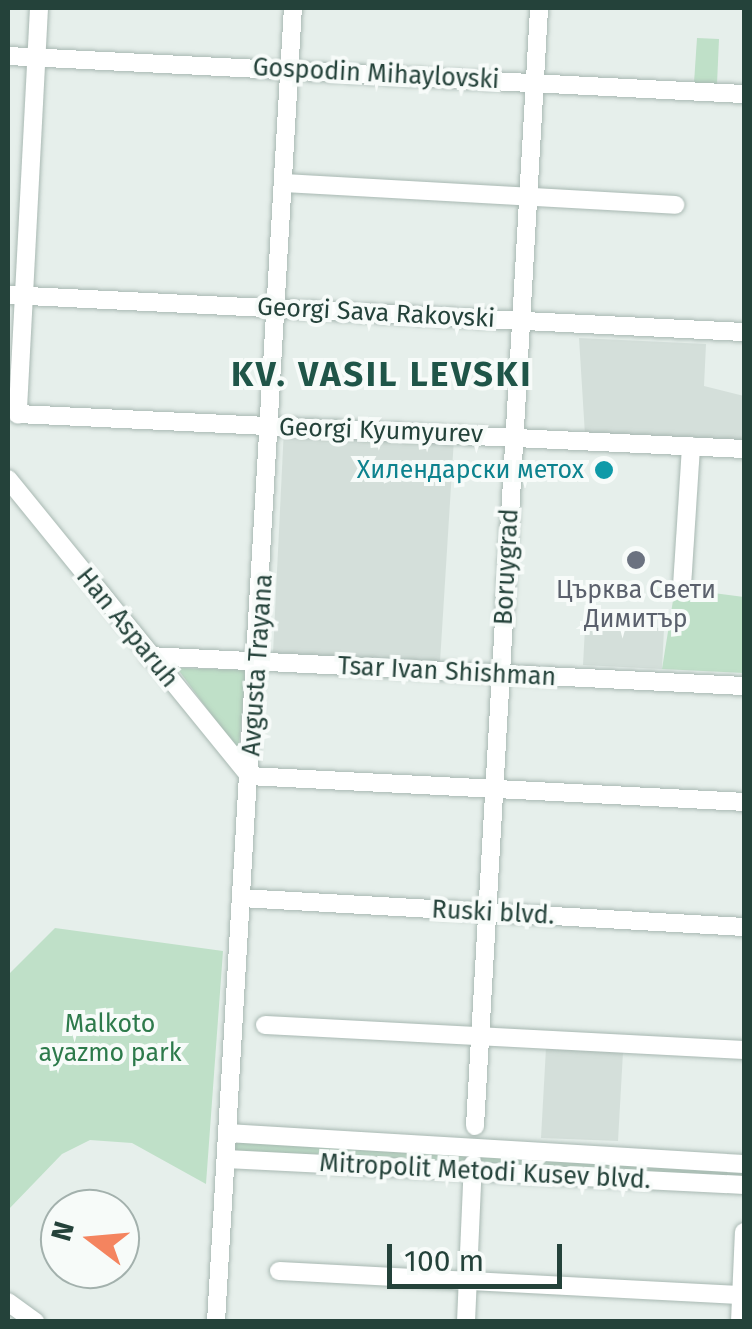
<!DOCTYPE html>
<meta charset="utf-8">
<style>
body{margin:0}
#map{position:relative;width:752px;height:1329px;overflow:hidden;background:#e6efeb;font-family:"Fira Sans",sans-serif}
div>[style]{position:absolute}
[style*='--x']{left:calc(var(--x)*1px);top:calc(var(--y)*1px);width:calc(var(--w)*1px);rotate:calc(var(--a)*1deg)}
.built>*{inset:0;background:#d4dfda}
.green>*{inset:0;background:#bfe0c8}
.roads{filter:drop-shadow(0 0 2px #a8b8b2) drop-shadow(0 0 2px #a8b8b2)}
.minor>*{height:18px;margin:-9px;padding:0 9px;transform-origin:9px;border-radius:9px;background:#fff}
.dots>*{width:28px;height:28px;translate:-50% -50%;box-sizing:border-box;border:5px solid #f7fbf9;border-radius:50%}
span{translate:-50% -50%;white-space:nowrap;text-align:center;line-height:1.15;-webkit-text-stroke:8px #f7fbf9;paint-order:stroke}
.street-label{font-size:25px;color:#24423a}
.culture-label{font-size:25px;color:#0d838f}
.right{translate:-100% -50%;text-align:right}
.worship-label{font-size:25px;color:#5b616d}
.park-label{font-size:25px;color:#2d7a4b}
.district-label{font-size:35px;color:#1f5548;font-weight:700;letter-spacing:2.5px}
.frame{position:absolute;inset:0;border:10px solid #24423a;pointer-events:none}
.north{position:absolute;left:40px;top:1189px;width:100px;height:100px;box-sizing:border-box;background:#f7fbf9;border:2px solid #a3b1ad;border-radius:50%;rotate:286deg;font-size:28px;font-weight:700;line-height:40px;text-align:center;color:#24423a}
.north::after{content:'';display:block;margin:auto;width:35px;height:45px;background:#f4845f;clip-path:polygon(50% 0,100% 100%,50% 72%,0 100%)}
.scale{position:absolute;left:387px;top:1244px;width:175px;height:45px;box-sizing:border-box;border:5px solid #24423a;border-top:0;padding-left:12px;font-size:30px;line-height:35px;white-space:nowrap;color:#24423a;-webkit-text-stroke:8px #f7fbf9;paint-order:stroke}
</style>
<div id="map">
<div class="built">
<i style="clip-path:polygon(579px 338px,706px 344px,704px 386px,744px 396px,744px 444px,585px 435px)"></i>
<i style="clip-path:polygon(284px 428px,454px 438px,440px 662px,273px 653px)"></i>
<i style="clip-path:polygon(586px 609px,625px 609px,631px 623px,664px 629px,662px 669px,583px 665px)"></i>
<i style="clip-path:polygon(546px 1048px,623px 1052px,618px 1141px,541px 1138px)"></i>
</div>
<div class="green">
<i style="clip-path:polygon(697px 38px,719px 39px,717px 84px,694px 83px)"></i>
<i style="clip-path:polygon(675px 588px,744px 597px,744px 673px,662px 669px)"></i>
<i style="clip-path:polygon(177px 668px,246px 670px,239px 746px,236px 748px)"></i>
<i style="clip-path:polygon(55px 928px,223px 951px,206px 1184px,132px 1143px,90px 1140px,62px 1154px,8px 1210px,8px 975px)"></i>
<i style="clip-path:polygon(227px 1133px,744px 1164px,744px 1185px,226px 1159px)"></i>
</div>
<div class="roads">
<div class="minor">
<i style="--x:39;--y:8;--w:407;--a:93"></i>
<i style="--x:18;--y:414;--w:727;--a:2.76"></i>
<i style="--x:8;--y:56;--w:737;--a:2.96"></i>
<i style="--x:284;--y:183;--w:392;--a:3.2"></i>
<i style="--x:8;--y:295;--w:737;--a:2.88"></i>
<i style="--x:8;--y:479;--w:382;--a:50.9"></i>
<i style="--x:682;--y:586;--w:140;--a:-86.3"></i>
<i style="--x:149;--y:656;--w:596;--a:2.89"></i>
<i style="--x:249;--y:776;--w:496;--a:3"></i>
<i style="--x:241;--y:898;--w:504;--a:3.3"></i>
<i style="--x:265;--y:1025;--w:480;--a:3"></i>
<i style="--x:475;--y:1126;--w:1120;--a:-86.72"></i>
<i style="--x:227;--y:1133;--w:518;--a:3.43"></i>
<i style="--x:226;--y:1159;--w:519;--a:2.87"></i>
<i style="--x:279;--y:1271;--w:466;--a:3"></i>
<i style="--x:8;--y:1302;--w:34;--a:36"></i>
<i style="--x:216;--y:1322;--w:1316;--a:-86.65"></i>
<i style="--x:466;--y:1322;--w:158;--a:-87.5"></i>
<i style="--x:740;--y:1322;--w:90;--a:-87.5"></i>
</div>
</div>
<div class="dots">
<i style="left:604px;top:470px;background:#0f9aa8"></i>
<i style="left:636px;top:560px;background:#6b7280"></i>
</div>
<div class="street-label">
<span style="left:376px;top:74px;rotate:3deg">Gospodin Mihaylovski</span>
<span style="left:376px;top:313px;rotate:3deg">Georgi Sava Rakovski</span>
<span style="left:381px;top:431px;rotate:2deg">Georgi Kyumyurev</span>
<span style="left:507px;top:567px;rotate:-87deg">Boruygrad</span>
<span style="left:127px;top:628px;rotate:51deg">Han Asparuh</span>
<span style="left:258px;top:665px;rotate:-86deg">Avgusta Trayana</span>
<span style="left:447px;top:672px;rotate:3deg">Tsar Ivan Shishman</span>
<span style="left:493px;top:913px;rotate:3deg">Ruski blvd.</span>
<span style="left:485px;top:1172px;rotate:3deg">Mitropolit Metodi Kusev blvd.</span>
</div>
<div class="culture-label">
<span class="right" style="left:584px;top:470px">Хилендарски метох</span>
</div>
<div class="worship-label">
<span style="left:636px;top:605px">Църква Свети<br>Димитър</span>
</div>
<div class="park-label">
<span style="left:110px;top:1039px">Malkoto<br>ayazmo park</span>
</div>
<div class="district-label">
<span style="left:382px;top:374px">KV. VASIL LEVSKI</span>
</div>
<div class="frame"></div>
<div class="north">N</div>
<div class="scale">100 m</div>
</div>
